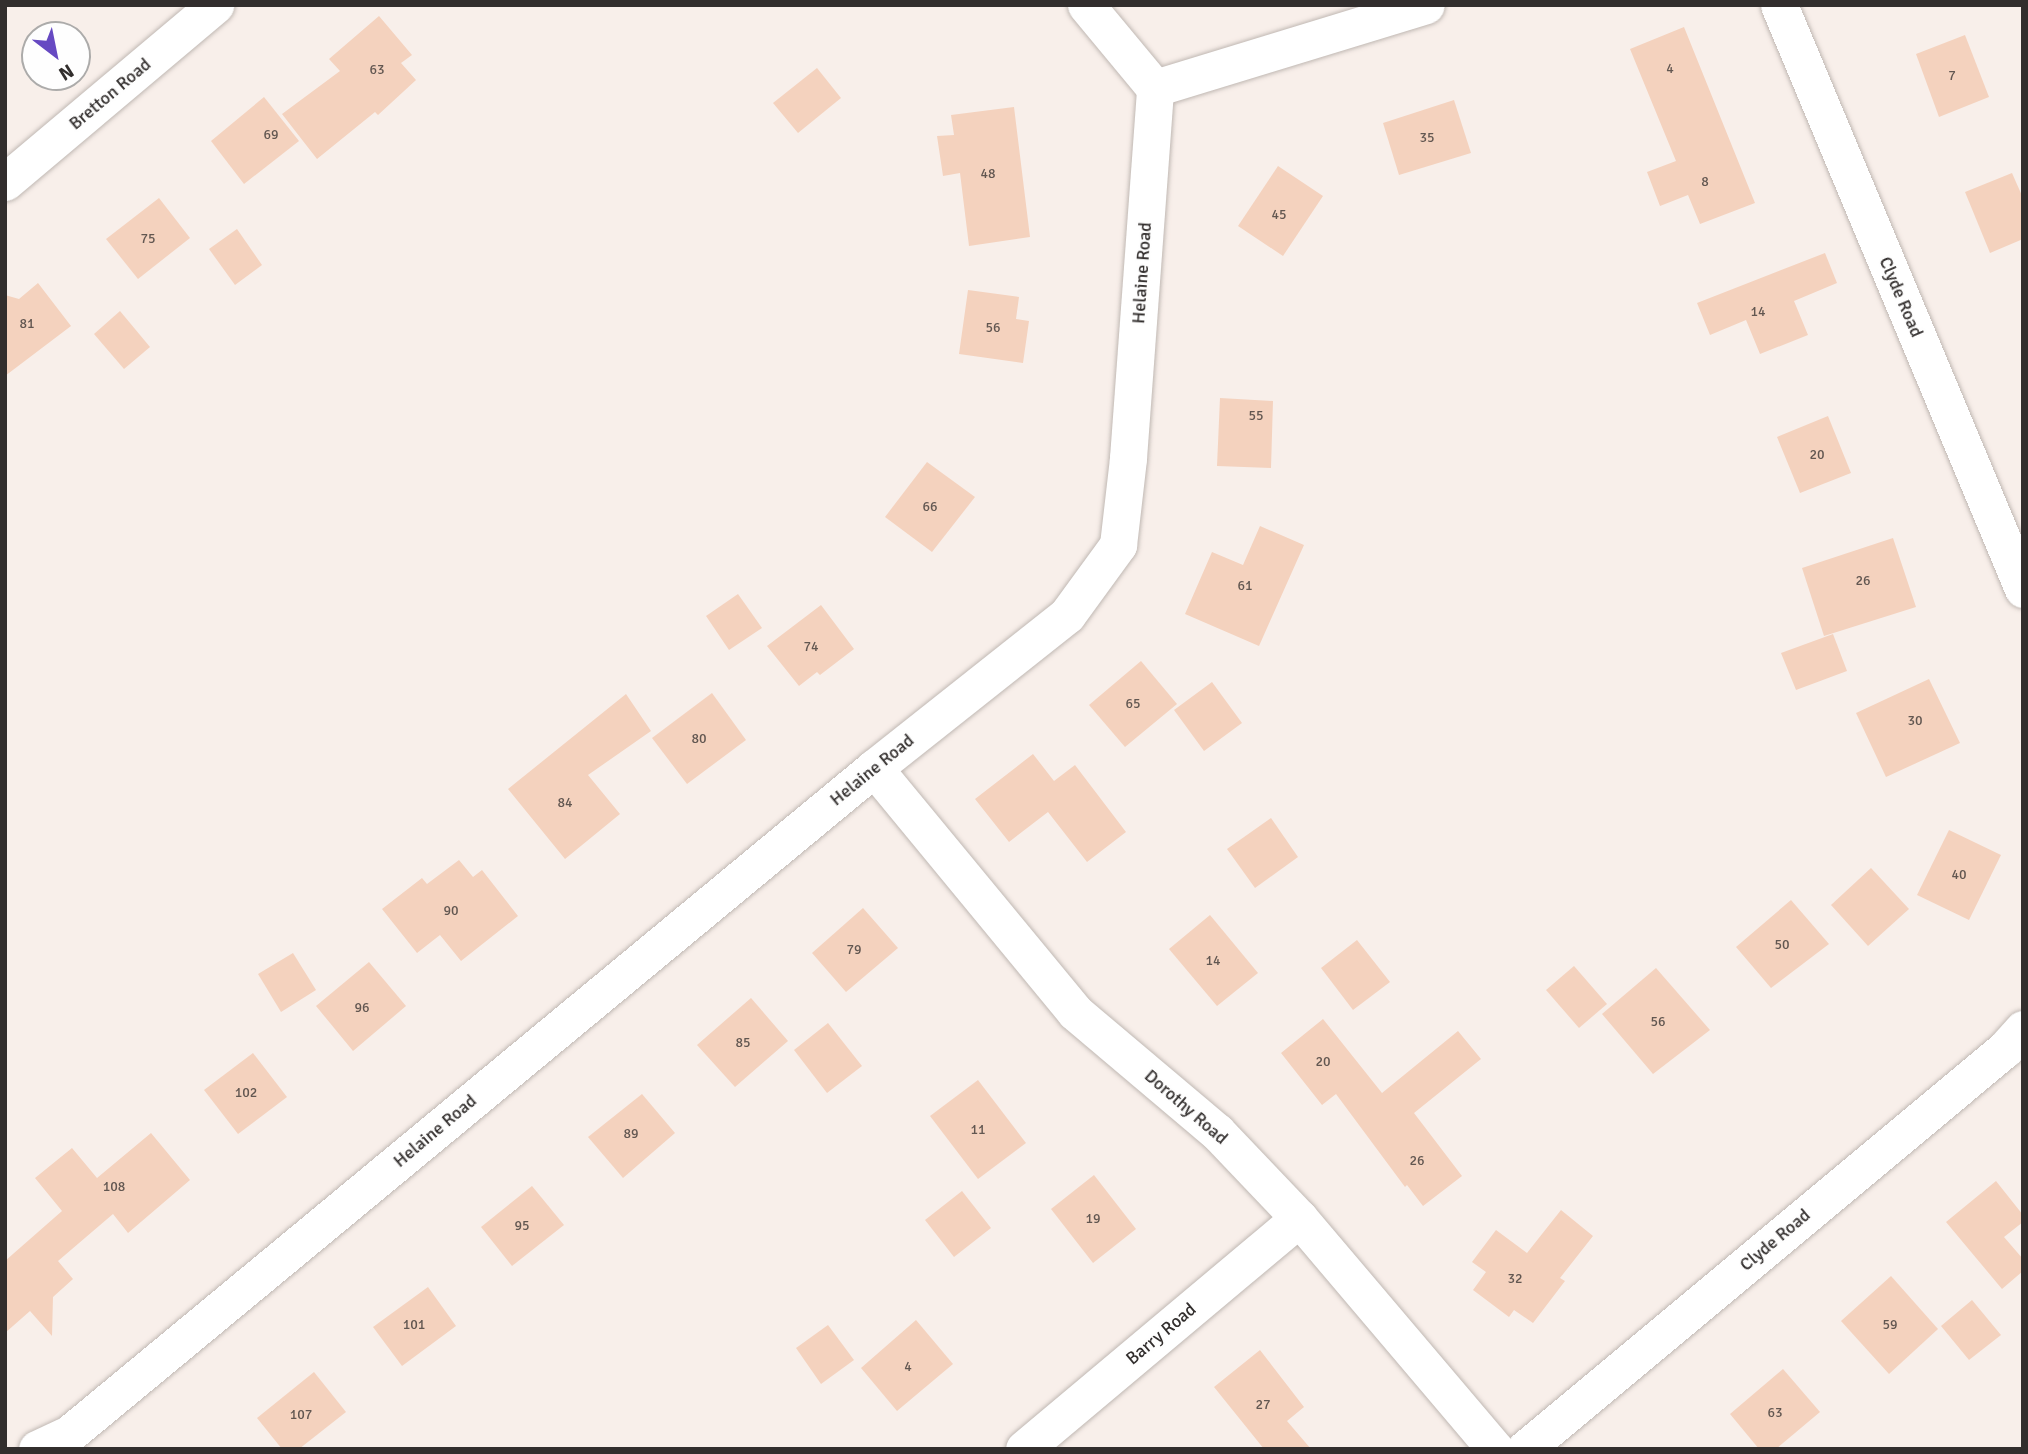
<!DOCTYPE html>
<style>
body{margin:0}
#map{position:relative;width:2028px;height:1454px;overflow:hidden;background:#f8efea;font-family:Signika,sans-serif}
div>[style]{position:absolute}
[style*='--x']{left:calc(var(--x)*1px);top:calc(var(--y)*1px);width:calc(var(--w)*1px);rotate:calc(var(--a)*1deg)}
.building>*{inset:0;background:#f4d2be}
.roads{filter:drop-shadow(0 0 2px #c0b8b3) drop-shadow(0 0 2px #c0b8b3)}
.minor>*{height:37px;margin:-18.5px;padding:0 18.5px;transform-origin:18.5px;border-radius:18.5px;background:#fff}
span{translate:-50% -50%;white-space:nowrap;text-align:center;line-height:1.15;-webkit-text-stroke:5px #fefefe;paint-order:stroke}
.number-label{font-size:14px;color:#625751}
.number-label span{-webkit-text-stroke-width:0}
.street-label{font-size:18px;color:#322e2d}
.frame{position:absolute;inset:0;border:7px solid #322e2d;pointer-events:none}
.north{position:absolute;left:21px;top:21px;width:70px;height:70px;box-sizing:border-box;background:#fefefe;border:2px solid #acabaa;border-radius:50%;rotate:148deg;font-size:19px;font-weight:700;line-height:28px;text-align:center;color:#322e2d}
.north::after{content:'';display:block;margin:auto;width:24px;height:32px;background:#6649c2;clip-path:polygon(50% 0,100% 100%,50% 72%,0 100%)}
</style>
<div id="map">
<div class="building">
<i style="clip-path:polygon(379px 16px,412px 55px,401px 63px,416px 80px,378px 115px,375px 112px,317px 159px,282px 114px,340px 71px,329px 59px)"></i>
<i style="clip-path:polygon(1684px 27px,1755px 203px,1700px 224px,1688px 195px,1660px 206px,1647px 172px,1676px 161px,1630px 49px)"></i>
<i style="clip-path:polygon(1965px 35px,1989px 97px,1939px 117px,1916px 54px)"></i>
<i style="clip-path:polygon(817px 68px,841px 98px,798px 133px,773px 103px)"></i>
<i style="clip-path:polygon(264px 97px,299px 141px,244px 184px,211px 141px)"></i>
<i style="clip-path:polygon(1454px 100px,1471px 153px,1399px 175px,1383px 123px)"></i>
<i style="clip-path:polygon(1014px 107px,1030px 237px,969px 246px,960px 173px,943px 176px,937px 136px,954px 135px,951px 115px)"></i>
<i style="clip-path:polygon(1278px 166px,1323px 196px,1283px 256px,1238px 226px)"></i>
<i style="clip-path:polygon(2012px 173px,2023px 198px,2023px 239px,1990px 253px,1965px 192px)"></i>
<i style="clip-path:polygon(159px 198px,190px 238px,138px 279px,106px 239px)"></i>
<i style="clip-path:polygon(237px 229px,262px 265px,235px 285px,209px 249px)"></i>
<i style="clip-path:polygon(1825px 253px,1837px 283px,1794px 301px,1808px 335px,1760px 354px,1746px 320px,1710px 335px,1697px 303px)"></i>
<i style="clip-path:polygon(38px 283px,71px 326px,5px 376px,5px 295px,19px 299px)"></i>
<i style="clip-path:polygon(968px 290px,1019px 297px,1016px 319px,1029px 321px,1023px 363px,959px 354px)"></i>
<i style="clip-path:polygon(120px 311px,150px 347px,124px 369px,94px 334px)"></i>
<i style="clip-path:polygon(1220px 398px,1273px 401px,1271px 468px,1217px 466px)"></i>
<i style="clip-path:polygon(1828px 416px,1851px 473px,1800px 493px,1777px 437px)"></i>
<i style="clip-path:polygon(927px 462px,975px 497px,932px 552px,885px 517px)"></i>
<i style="clip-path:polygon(1260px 526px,1304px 545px,1259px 646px,1185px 614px,1212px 552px,1243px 565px)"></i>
<i style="clip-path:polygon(1893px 538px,1916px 607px,1824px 636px,1802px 568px)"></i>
<i style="clip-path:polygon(738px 594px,762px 628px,729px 650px,706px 616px)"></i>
<i style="clip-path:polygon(821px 605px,854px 649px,820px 675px,817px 672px,799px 686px,767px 646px)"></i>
<i style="clip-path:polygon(1833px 634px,1847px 671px,1796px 690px,1781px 653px)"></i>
<i style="clip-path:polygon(1141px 661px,1177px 704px,1125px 747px,1089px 705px)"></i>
<i style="clip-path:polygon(1929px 679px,1960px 743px,1886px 777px,1856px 713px)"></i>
<i style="clip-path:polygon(1212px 682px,1242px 723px,1204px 751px,1174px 710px)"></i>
<i style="clip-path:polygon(712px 693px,746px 740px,687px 784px,652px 738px)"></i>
<i style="clip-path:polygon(626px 694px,651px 731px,588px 775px,620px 814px,565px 859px,508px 789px)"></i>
<i style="clip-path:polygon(1033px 754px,1054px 781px,1075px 765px,1126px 832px,1087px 862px,1048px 812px,1009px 842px,975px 799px)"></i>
<i style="clip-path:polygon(1271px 818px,1298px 857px,1255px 888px,1227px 849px)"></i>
<i style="clip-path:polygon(1949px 830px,2001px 855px,1969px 920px,1917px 895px)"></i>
<i style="clip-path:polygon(459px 860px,473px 877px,482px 870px,518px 916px,461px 961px,440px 935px,417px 953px,382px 909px,422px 878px,427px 884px)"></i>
<i style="clip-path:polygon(1871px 868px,1909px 909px,1868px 946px,1831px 905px)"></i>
<i style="clip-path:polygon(1791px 900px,1829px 944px,1771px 988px,1736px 947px)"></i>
<i style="clip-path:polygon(863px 908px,898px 948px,846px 992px,812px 953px)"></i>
<i style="clip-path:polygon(1210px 915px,1258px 973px,1217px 1006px,1169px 949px)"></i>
<i style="clip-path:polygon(1357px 940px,1390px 982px,1353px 1010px,1321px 968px)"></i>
<i style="clip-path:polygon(293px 953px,316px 990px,281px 1012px,258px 974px)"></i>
<i style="clip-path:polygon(369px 962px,406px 1006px,353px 1051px,316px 1006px)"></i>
<i style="clip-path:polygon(1574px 966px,1607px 1004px,1579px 1028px,1546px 990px)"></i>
<i style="clip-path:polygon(1656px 968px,1710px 1030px,1653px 1074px,1602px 1014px)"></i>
<i style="clip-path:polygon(751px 998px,788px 1041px,735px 1087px,697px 1045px)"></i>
<i style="clip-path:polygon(1323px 1019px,1382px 1093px,1458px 1031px,1481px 1059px,1414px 1113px,1462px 1176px,1423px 1206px,1407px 1185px,1405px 1187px,1336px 1094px,1322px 1105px,1281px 1053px)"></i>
<i style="clip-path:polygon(828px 1023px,862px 1066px,827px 1093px,794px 1050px)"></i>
<i style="clip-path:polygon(253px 1053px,287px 1097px,238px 1134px,204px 1090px)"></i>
<i style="clip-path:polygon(978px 1080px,1026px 1143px,978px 1179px,930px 1116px)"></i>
<i style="clip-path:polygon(642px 1094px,675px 1133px,623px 1178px,588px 1137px)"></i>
<i style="clip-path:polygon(151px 1133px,190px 1180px,128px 1233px,113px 1214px,58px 1261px,73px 1279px,53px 1297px,52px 1336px,30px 1311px,5px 1333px,5px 1261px,62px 1211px,35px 1178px,72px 1148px,97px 1178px)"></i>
<i style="clip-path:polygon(1094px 1175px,1136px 1229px,1093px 1263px,1051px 1209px)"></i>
<i style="clip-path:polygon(1996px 1181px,2023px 1215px,2023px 1222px,2004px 1237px,2023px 1259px,2023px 1271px,2002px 1289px,1946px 1222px)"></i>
<i style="clip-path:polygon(532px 1186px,564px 1225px,512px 1266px,481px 1227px)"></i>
<i style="clip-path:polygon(962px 1191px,991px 1228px,954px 1257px,925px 1220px)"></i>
<i style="clip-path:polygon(1561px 1210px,1593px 1236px,1560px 1278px,1565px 1281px,1533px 1323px,1514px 1310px,1509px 1317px,1473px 1290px,1486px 1272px,1472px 1262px,1496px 1230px,1527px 1253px)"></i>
<i style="clip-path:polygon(1891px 1276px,1938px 1329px,1889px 1374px,1841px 1321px)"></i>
<i style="clip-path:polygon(428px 1287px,456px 1326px,402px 1366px,373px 1327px)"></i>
<i style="clip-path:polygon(1972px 1300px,2001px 1335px,1969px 1360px,1941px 1326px)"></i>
<i style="clip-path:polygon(916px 1320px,953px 1364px,897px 1411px,861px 1368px)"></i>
<i style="clip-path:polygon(828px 1325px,854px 1360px,821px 1384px,796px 1348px)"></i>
<i style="clip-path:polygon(1260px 1350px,1304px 1407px,1287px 1421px,1311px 1449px,1264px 1449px,1214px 1387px)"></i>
<i style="clip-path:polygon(1783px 1369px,1820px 1412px,1776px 1449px,1759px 1449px,1730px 1414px)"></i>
<i style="clip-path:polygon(314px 1372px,346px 1412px,299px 1449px,282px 1449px,257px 1418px)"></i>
</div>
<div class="roads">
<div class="minor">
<i style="--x:1086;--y:5;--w:108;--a:50.3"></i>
<i style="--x:1779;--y:5;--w:633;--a:67.32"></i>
<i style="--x:5;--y:182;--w:275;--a:-40.1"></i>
<i style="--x:874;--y:768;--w:316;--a:50.5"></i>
<i style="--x:1075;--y:1012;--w:186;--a:40.2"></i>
<i style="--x:1217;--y:1132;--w:119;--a:46.4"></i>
<i style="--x:1299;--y:1218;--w:303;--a:49.7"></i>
<i style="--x:37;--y:1449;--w:35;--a:-25"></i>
<i style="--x:69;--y:1434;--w:1045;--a:-39.6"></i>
<i style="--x:874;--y:768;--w:246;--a:-38.4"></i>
<i style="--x:1067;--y:615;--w:87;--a:-53.9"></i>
<i style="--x:1118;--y:545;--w:88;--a:-83.4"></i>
<i style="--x:1128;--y:458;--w:371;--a:-85.8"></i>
<i style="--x:1155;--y:88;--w:283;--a:-17"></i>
<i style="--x:1024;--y:1449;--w:359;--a:-40"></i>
<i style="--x:1525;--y:1449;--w:625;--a:-39.81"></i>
<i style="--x:2005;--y:1049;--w:27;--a:-48"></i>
</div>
</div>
<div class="number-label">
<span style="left:1670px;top:69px">4</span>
<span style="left:377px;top:70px">63</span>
<span style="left:1952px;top:76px">7</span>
<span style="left:271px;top:135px">69</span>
<span style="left:1427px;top:138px">35</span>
<span style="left:988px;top:174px">48</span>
<span style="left:1705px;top:182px">8</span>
<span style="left:1279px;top:215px">45</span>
<span style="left:148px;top:239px">75</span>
<span style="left:1758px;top:312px">14</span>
<span style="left:27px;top:324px">81</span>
<span style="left:993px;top:328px">56</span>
<span style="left:1256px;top:416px">55</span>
<span style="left:1817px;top:455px">20</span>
<span style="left:930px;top:507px">66</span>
<span style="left:1863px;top:581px">26</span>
<span style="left:1245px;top:586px">61</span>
<span style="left:811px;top:647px">74</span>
<span style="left:1133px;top:704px">65</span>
<span style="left:1915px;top:721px">30</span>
<span style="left:699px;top:739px">80</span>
<span style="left:565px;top:803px">84</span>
<span style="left:1959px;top:875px">40</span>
<span style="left:451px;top:911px">90</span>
<span style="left:1782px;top:945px">50</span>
<span style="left:854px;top:950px">79</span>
<span style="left:1213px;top:961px">14</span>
<span style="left:362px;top:1008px">96</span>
<span style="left:1658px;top:1022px">56</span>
<span style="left:743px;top:1043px">85</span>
<span style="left:1323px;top:1062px">20</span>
<span style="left:246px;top:1093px">102</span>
<span style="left:978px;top:1130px">11</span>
<span style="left:631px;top:1134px">89</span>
<span style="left:1417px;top:1161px">26</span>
<span style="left:114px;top:1187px">108</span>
<span style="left:1093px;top:1219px">19</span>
<span style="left:522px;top:1226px">95</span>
<span style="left:1515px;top:1279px">32</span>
<span style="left:414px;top:1325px">101</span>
<span style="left:1890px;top:1325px">59</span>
<span style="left:908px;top:1367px">4</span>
<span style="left:1263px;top:1405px">27</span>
<span style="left:1775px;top:1413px">63</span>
<span style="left:301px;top:1415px">107</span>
</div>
<div class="street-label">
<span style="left:110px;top:94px;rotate:-40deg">Bretton Road</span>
<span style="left:1142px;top:273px;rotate:-86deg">Helaine Road</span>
<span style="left:1901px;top:297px;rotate:67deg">Clyde Road</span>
<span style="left:872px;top:770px;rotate:-39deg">Helaine Road</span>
<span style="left:1186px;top:1107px;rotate:41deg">Dorothy Road</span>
<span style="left:435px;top:1131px;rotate:-40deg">Helaine Road</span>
<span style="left:1775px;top:1240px;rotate:-40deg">Clyde Road</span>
<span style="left:1161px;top:1334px;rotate:-40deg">Barry Road</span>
</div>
<div class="frame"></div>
<div class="north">N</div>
</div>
